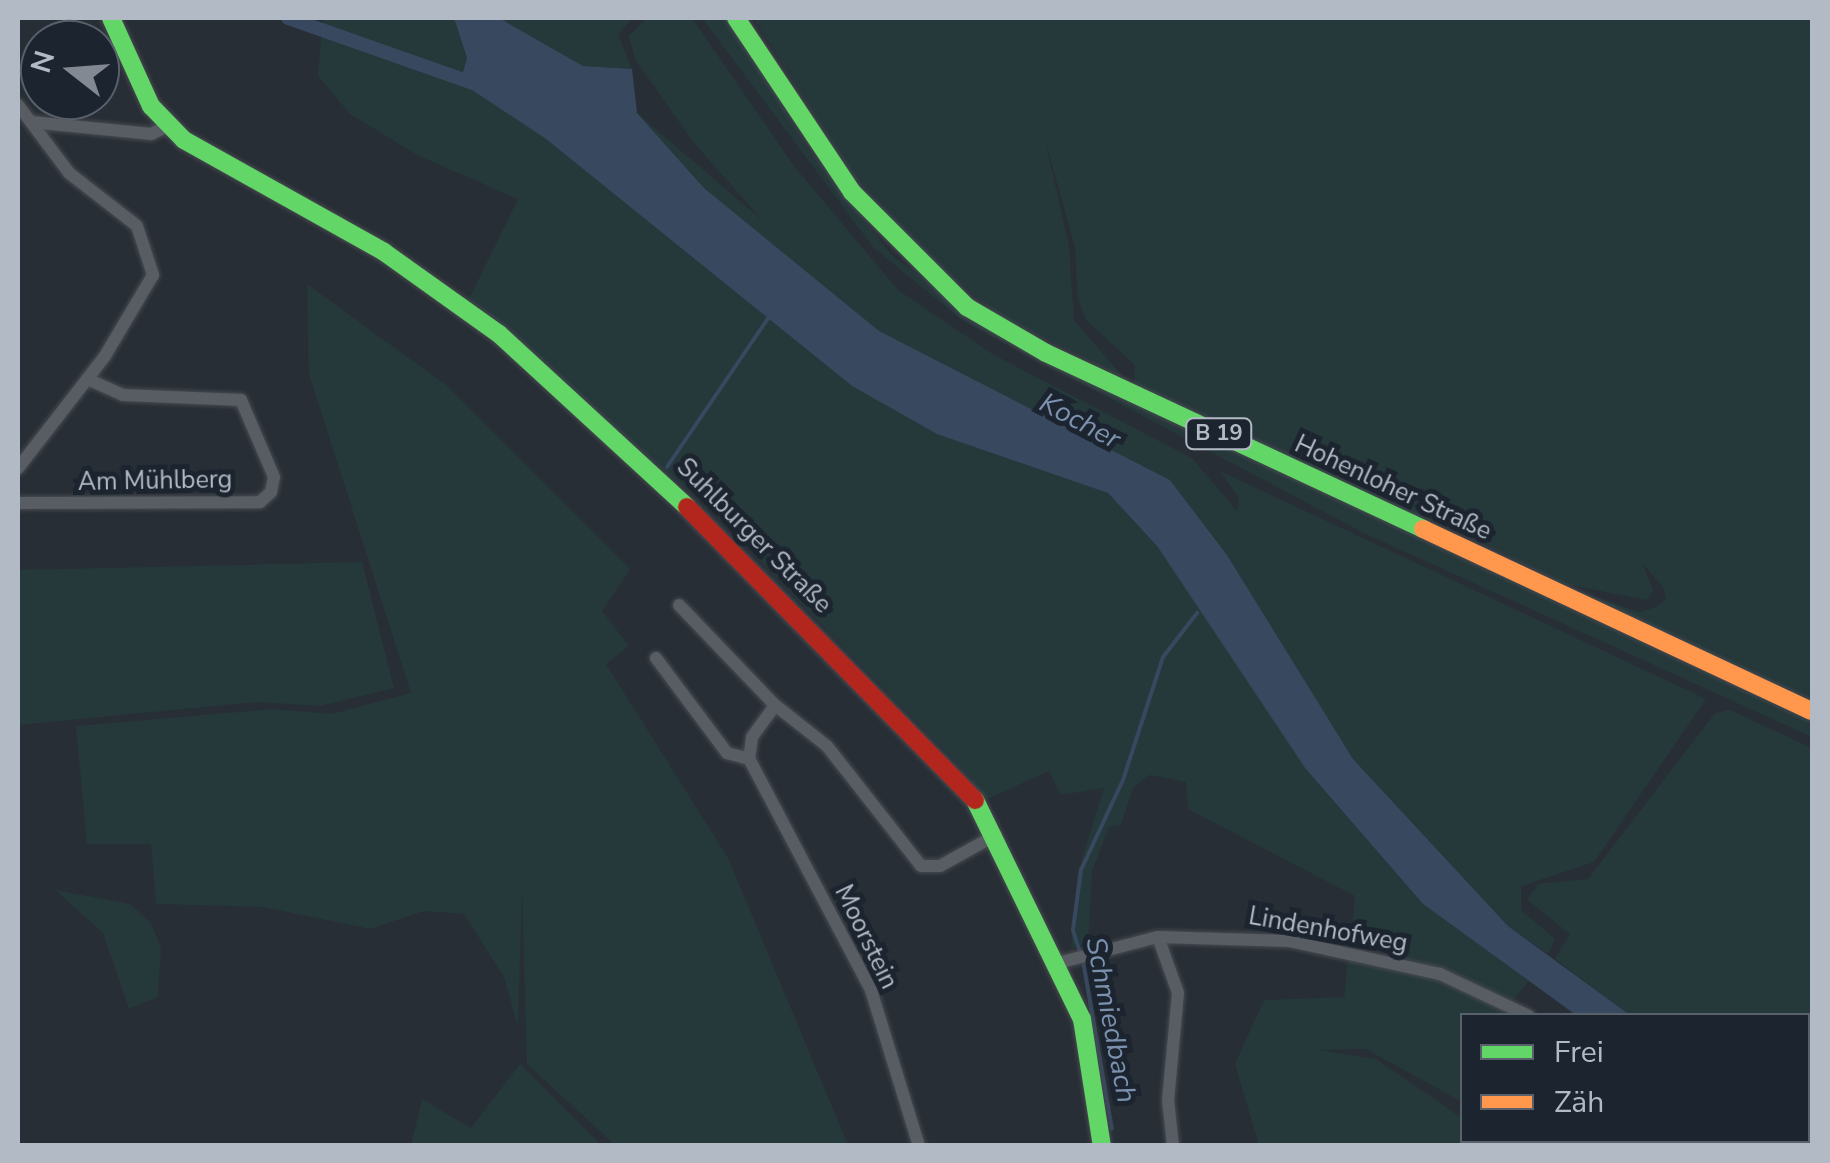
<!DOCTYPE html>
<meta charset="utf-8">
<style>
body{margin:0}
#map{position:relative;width:1830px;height:1163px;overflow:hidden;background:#282e35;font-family:"Nunito Sans",sans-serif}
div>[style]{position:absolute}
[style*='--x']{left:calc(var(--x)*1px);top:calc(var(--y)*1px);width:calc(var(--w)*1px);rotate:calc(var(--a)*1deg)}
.green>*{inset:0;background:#25383a}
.water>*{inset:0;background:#37485f}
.stream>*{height:4px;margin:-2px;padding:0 2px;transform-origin:2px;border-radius:2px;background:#37485f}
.canal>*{height:14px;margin:-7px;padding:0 7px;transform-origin:7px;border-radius:7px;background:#37485f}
.roads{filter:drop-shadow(0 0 2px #464a50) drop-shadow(0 0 2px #464a50)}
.street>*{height:12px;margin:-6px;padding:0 6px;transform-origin:6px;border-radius:6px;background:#585c63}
.fast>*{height:18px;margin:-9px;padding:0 9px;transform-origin:9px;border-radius:9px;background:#63d668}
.slow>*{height:18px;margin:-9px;padding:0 9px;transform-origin:9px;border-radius:9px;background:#ff974d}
.jam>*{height:18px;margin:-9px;padding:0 9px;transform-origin:9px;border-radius:9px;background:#b3261e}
span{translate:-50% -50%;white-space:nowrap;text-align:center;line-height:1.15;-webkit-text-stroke:10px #1c242f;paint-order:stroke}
.shield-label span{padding:2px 8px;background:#1c242f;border:2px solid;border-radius:8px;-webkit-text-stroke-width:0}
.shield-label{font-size:22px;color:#b2bac6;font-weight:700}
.street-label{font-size:25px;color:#b2bac6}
.water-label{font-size:28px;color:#7b91ad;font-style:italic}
.frame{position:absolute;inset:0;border:20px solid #b2bac6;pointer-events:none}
.legend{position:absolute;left:1460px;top:1013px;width:350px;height:130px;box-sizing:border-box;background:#1c242f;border:2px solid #58606b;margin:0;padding:12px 18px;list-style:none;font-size:30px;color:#b2bac6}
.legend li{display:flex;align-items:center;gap:20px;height:50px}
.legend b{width:50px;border:2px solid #58606b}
.north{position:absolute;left:20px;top:20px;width:100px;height:100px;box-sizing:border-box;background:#1c242f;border:2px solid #58606b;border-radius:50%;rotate:287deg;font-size:28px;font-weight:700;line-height:40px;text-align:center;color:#b2bac6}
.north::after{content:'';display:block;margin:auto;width:35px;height:45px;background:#828993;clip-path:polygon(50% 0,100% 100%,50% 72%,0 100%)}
</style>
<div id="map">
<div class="green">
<i style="clip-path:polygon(323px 18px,454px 18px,467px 58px,460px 82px,546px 139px,852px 386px,1108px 493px,1157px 546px,1305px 768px,1423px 904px,1529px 981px,1513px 1000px,1351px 938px,1355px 896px,1188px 809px,1186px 782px,1149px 775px,1133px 788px,1121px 825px,1109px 827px,1092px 871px,1088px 944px,1071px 948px,1077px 875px,1104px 788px,1061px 795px,1049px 771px,983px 801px,969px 776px,706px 506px,467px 303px,518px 199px,419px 156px,350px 114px,318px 76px)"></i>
<i style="clip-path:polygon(499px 18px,633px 18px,618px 34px,632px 69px,583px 66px)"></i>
<i style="clip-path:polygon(647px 18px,692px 18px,794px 166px,898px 290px,994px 355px,1192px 458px,1237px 511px,1239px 498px,1220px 471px,1706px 699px,1594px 862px,1521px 886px,1521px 910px,1555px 939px,1548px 954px,1508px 926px,1353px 759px,1227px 555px,1170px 480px,879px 332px,704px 188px,637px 113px,762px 220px,694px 143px,635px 59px,629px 36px)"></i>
<i style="clip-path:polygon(702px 18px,727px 18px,811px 153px,892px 255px,1009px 344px,1812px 722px,1812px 737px,1364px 533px,963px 321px,873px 247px)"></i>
<i style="clip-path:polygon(753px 18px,1812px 18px,1812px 701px,1570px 589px,1640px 612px,1656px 607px,1666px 599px,1663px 587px,1643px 564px,1653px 591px,1647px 600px,1559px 583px,1436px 518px,1414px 516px,1134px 384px,1135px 365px,1086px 320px,1078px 299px,1075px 248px,1045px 139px,1069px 246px,1074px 320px,1124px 378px,1000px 316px,930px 261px,853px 175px)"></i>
<i style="clip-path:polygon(307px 284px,446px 385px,630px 569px,602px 611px,629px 646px,606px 664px,728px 858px,848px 1145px,615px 1145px,527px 1064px,522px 891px,518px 1027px,504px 977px,464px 914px,424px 911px,370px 929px,263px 907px,156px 904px,151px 844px,87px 844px,76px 726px,272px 709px,332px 714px,411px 693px,309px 374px)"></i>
<i style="clip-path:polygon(362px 562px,394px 688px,320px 706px,257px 702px,18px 725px,18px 570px)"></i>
<i style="clip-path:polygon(1730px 710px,1812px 748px,1812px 1137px,1808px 1016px,1630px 1015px,1555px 959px,1570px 934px,1527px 900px,1538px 884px,1588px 879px,1715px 713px)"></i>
<i style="clip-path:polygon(55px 890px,130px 904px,150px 922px,161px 947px,158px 997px,129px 1009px,103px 933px)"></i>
<i style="clip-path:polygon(1348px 960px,1440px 979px,1514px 1015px,1462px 1016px,1462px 1102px,1366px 1049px,1318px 1050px,1376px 1059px,1462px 1118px,1462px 1140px,1481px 1145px,1259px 1145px,1235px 1064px,1264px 1000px,1344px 997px)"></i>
<i style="clip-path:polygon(520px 1064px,601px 1145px,411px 1145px,422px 1099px,471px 1128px)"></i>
<i style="clip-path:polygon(1692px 1140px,1699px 1145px,1513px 1141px)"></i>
</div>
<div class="water">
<i style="clip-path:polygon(454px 18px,499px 18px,583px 66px,632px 69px,637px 113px,704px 188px,879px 331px,1170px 480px,1227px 555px,1353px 759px,1508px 926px,1630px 1015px,1576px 1015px,1423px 904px,1305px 768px,1157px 546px,1108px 493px,937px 434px,852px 386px,546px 139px,460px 82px,467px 58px)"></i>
</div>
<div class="stream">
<i style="--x:667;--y:467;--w:185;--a:-55.8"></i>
<i style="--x:1080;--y:952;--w:23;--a:-108"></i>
<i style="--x:1073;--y:930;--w:61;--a:-82.4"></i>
<i style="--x:1081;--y:870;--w:99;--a:-65"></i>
<i style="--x:1123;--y:780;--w:129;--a:-72"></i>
<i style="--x:1163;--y:657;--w:56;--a:-52.3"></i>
<i style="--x:1083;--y:961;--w:170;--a:80.2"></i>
</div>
<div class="canal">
<i style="--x:288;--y:18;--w:201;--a:19.4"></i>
</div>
<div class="roads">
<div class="street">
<i style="--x:18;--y:105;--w:85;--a:53.1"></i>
<i style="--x:69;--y:173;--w:86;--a:37.9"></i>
<i style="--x:137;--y:226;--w:52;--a:71.9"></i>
<i style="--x:153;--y:275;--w:94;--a:120.7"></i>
<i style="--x:105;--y:356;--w:142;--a:127.8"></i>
<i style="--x:31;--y:122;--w:121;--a:5.7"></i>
<i style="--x:151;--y:134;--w:21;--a:-25"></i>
<i style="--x:18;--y:503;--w:242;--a:-0.2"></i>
<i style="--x:260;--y:502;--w:15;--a:-42"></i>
<i style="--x:271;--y:492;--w:15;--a:-79"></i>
<i style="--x:274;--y:477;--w:84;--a:-113.2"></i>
<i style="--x:241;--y:400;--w:118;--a:-177.6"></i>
<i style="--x:123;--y:395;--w:39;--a:-156"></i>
<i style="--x:679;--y:605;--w:139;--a:46.2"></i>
<i style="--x:656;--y:658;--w:119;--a:53.2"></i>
<i style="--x:727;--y:753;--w:23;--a:15"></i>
<i style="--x:1158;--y:937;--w:59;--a:70.3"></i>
<i style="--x:1178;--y:993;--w:107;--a:95.3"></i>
<i style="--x:1168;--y:1100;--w:46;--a:83.8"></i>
<i style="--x:1054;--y:964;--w:107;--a:-14.6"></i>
<i style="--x:1158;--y:937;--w:131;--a:1.7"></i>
<i style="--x:1289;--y:941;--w:155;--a:12.3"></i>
<i style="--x:1440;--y:974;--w:98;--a:25.3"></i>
<i style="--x:1701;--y:1140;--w:9;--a:41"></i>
<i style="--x:919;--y:1146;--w:163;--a:-107.1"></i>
<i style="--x:871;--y:990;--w:261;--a:-117.8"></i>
<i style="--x:749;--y:759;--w:22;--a:-82"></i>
<i style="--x:752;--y:737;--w:39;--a:-54"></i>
<i style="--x:775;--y:705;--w:66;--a:38.3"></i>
<i style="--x:827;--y:746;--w:152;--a:51.9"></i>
<i style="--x:921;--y:866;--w:19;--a:0"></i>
<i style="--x:940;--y:866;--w:64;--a:-29"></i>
</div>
<div class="fast">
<i style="--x:111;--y:18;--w:97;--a:65.6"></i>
<i style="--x:151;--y:106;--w:47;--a:45.9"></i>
<i style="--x:184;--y:140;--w:229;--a:29.2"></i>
<i style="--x:384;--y:252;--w:141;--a:35.5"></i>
<i style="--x:499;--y:334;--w:255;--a:42.6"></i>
<i style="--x:736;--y:18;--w:209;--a:56.3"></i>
<i style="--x:852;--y:192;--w:163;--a:45"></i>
<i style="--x:967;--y:307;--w:91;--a:30.2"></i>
<i style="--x:1046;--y:353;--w:416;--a:25"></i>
<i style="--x:975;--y:800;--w:244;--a:64"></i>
<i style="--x:1082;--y:1019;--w:129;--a:81.1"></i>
</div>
<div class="slow">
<i style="--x:1423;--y:529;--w:429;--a:25.1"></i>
</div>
<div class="jam">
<i style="--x:687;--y:507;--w:411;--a:45.5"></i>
</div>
</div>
<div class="shield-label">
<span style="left:1219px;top:434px">B 19</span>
</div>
<div class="street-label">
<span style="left:155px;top:481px;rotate:-1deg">Am Mühlberg</span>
<span style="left:1393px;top:488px;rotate:25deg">Hohenloher Straße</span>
<span style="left:754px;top:536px;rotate:45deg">Suhlburger Straße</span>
<span style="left:1328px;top:930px;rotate:10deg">Lindenhofweg</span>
<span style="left:866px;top:937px;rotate:64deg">Moorstein</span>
</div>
<div class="water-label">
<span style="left:1080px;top:421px;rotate:28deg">Kocher</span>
<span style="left:1111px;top:1020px;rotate:79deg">Schmiedbach</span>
</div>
<div class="frame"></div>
<ul class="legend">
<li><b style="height:12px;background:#63d668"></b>Frei</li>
<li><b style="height:12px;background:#ff974d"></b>Zäh</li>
</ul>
<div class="north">N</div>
</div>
